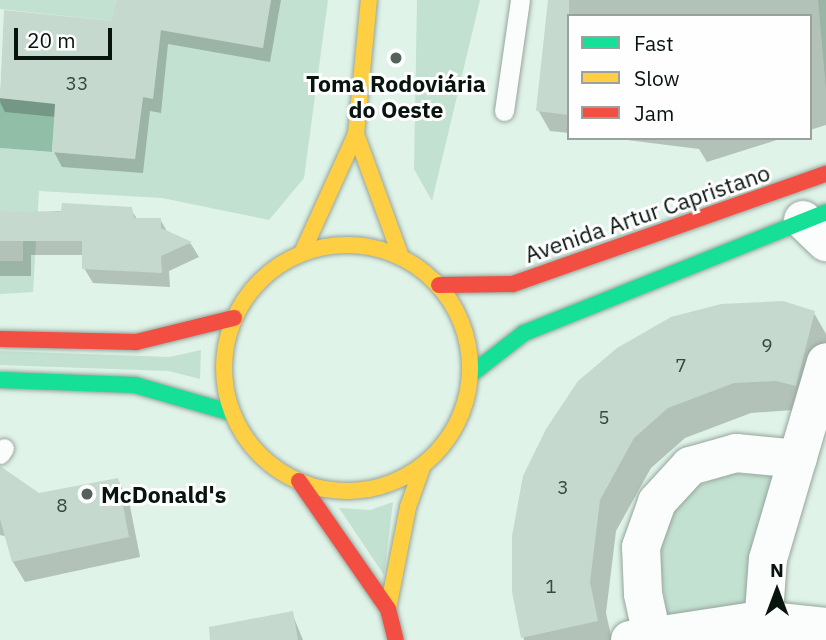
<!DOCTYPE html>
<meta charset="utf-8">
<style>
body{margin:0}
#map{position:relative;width:826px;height:640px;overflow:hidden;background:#dff3e8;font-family:"IBM Plex Sans",sans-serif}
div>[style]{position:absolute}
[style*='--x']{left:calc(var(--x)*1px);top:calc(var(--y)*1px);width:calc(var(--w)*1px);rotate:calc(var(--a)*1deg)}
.green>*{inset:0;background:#c2e1d0}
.water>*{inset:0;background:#91bea7}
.shadow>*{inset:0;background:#0003}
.building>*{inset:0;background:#c5d9ce}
.roads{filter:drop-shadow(0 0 2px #96a59d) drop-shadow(0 0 2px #96a59d)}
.lane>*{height:19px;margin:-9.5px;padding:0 9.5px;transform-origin:9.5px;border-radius:9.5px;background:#fafdfc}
.street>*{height:38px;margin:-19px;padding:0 19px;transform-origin:19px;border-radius:19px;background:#fafdfc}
.fast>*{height:16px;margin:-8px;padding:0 8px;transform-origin:8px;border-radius:8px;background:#16e098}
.slow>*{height:16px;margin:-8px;padding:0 8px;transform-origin:8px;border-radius:8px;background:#ffcf43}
.slow>.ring{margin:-8px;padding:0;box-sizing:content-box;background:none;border:16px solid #ffcf43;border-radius:50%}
.jam>*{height:16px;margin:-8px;padding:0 8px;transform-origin:8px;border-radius:8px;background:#f24e42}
.dots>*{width:19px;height:19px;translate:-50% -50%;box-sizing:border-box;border:4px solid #fefefe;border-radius:50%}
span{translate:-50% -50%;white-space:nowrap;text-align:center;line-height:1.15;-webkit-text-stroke:6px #fefefe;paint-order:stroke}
.number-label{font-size:19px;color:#394740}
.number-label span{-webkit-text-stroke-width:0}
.poi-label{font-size:23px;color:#08140e;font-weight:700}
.left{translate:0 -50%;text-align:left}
.street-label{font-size:23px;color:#08140e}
.legend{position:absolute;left:567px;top:14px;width:245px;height:126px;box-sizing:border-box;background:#fefefe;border:2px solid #9ca09e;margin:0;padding:9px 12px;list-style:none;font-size:21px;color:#08140e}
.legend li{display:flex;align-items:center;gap:14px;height:35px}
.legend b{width:35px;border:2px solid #9ca09e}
.north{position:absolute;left:742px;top:556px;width:70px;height:70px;-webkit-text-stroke:5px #fefefe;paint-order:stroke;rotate:0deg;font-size:19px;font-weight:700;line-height:28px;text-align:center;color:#08140e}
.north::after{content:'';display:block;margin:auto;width:24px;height:32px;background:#08140e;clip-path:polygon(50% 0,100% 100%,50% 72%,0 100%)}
.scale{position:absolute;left:14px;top:28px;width:98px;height:32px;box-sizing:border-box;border:4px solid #08140e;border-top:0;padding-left:9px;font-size:21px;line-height:24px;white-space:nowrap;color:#08140e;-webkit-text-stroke:5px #fefefe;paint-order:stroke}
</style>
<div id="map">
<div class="green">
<i style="clip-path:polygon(0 0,116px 0,113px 22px,262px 48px,271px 0,328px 0,304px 178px,269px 220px,162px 198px,39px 191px,33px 292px,0 294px,0 261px,23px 261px,23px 212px,0 211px,0 148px,135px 159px,143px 97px,153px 98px,156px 71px,112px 21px,0 9px)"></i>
<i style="clip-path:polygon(417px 0,480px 0,432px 201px,414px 169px)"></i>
<i style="clip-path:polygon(818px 0,826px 0,826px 89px)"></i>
<i style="clip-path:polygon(201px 350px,200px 379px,169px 371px,0 365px,0 351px,170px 357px)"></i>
<i style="clip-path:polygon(733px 473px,781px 477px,752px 604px,667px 616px,658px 550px,670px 514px,693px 487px)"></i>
<i style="clip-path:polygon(393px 502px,384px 575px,339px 508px,370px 510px)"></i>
</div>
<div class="water">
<i style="clip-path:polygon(0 98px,56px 103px,52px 152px,0 148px)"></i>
</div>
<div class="shadow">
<i style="clip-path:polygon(118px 0,281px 0,270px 62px,168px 44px,161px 113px,150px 111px,143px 173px,62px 167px,54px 152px,56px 117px,5px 112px,0 102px,5px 11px,114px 23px)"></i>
<i style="clip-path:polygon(550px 0,826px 0,826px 125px,810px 130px,810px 16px,569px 16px,569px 133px,550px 131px,538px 110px)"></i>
<i style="clip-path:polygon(611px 138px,783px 138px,707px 162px,699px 149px)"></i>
<i style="clip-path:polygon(131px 209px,137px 219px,160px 219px,168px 233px,191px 244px,199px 257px,169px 271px,170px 287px,93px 283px,84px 268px,84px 255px,31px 255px,31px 276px,0 276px,0 213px)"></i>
<i style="clip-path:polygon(814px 313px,826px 334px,826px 363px,794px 410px,751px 413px,685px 438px,651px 468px,616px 531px,606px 613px,612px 640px,524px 640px,514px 592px,524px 477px)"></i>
<i style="clip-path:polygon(118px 480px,129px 501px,140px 557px,25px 582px,13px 562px,8px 537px,0 535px,0 485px,38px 495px)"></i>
<i style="clip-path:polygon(292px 613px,303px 640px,221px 640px)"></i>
</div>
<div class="building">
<i style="clip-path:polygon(116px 0,271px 0,263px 48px,161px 30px,153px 99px,143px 97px,135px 159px,52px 152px,55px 104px,0 98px,4px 10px,112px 21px)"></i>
<i style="clip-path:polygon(548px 0,569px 0,569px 115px,536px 111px)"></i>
<i style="clip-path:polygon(62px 203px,132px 207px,134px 218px,161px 218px,161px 228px,192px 242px,161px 256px,162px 273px,82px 269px,82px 241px,0 241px,0 211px,61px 212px)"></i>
<i style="clip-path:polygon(783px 301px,815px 311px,796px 386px,776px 381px,734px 383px,668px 408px,634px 438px,600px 500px,590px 582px,598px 621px,521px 638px,512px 592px,512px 536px,523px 476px,546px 429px,578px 381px,617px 348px,671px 317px,721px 304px)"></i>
<i style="clip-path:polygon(0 466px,39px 493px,118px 478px,129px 537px,12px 562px,0 519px)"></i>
<i style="clip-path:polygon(293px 611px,298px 640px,210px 640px,209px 627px)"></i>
</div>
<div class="roads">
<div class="lane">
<i style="--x:504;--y:111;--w:112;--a:-81.8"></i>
<i style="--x:0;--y:454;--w:7;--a:-56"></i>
</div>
<div class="street">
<i style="--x:803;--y:220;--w:32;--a:44"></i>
<i style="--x:652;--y:636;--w:43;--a:-102.1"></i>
<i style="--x:643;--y:594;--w:47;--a:-92.4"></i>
<i style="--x:641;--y:547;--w:48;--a:-70.4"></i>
<i style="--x:657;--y:502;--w:49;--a:-47.5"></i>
<i style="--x:690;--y:466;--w:48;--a:-15.8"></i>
<i style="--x:736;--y:453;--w:62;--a:5.5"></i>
<i style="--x:630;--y:640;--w:132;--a:-8.7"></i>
<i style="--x:760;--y:620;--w:66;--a:6.1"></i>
<i style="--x:762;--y:640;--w:81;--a:-85.8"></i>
<i style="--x:768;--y:559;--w:205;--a:-73.6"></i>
</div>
<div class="fast">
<i style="--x:470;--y:375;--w:68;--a:-37.9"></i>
<i style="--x:524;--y:333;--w:325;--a:-21.8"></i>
<i style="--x:0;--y:380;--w:135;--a:2.1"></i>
<i style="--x:135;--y:385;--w:101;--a:16.1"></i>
</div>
<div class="slow">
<i style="--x:356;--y:134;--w:131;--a:69.9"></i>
<i class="ring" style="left:224px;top:245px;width:230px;height:230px"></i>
<i style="--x:302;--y:253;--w:131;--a:-65.6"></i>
<i style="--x:356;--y:134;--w:135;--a:-84.5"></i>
<i style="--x:388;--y:609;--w:104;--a:-78.9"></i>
<i style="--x:408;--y:507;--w:45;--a:-70.3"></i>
</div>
<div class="jam">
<i style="--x:439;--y:285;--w:74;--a:-0.8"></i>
<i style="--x:513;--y:284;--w:332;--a:-19.4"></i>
<i style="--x:0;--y:339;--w:136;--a:1.3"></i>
<i style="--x:136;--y:342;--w:101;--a:-13.8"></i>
<i style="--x:299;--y:481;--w:156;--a:55.2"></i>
<i style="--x:388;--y:609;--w:32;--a:76"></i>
</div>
</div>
<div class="dots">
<i style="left:396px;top:58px;background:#53625a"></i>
<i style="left:87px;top:494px;background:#53625a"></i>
</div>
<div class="number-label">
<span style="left:77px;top:84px">33</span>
<span style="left:767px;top:346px">9</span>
<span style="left:681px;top:366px">7</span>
<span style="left:604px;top:418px">5</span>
<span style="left:563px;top:488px">3</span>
<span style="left:62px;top:506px">8</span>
<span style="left:551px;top:587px">1</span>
</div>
<div class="poi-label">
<span style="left:396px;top:96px">Toma Rodoviária<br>do Oeste</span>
<span class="left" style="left:101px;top:494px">McDonald's</span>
</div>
<div class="street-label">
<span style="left:647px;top:213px;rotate:-19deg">Avenida Artur Capristano</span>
</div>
<ul class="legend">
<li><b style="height:9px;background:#16e098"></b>Fast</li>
<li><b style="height:9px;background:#ffcf43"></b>Slow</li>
<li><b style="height:9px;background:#f24e42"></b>Jam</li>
</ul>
<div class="north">N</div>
<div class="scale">20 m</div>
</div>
